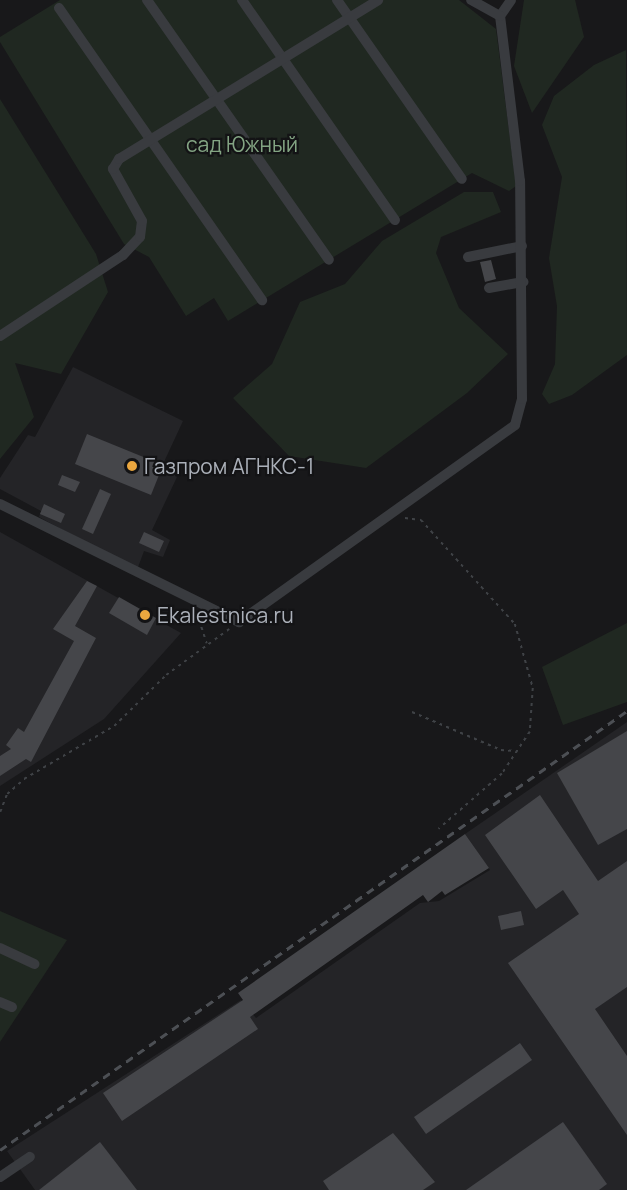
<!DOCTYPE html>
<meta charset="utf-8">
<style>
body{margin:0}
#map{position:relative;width:627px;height:1190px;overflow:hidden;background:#18181a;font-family:Manrope,sans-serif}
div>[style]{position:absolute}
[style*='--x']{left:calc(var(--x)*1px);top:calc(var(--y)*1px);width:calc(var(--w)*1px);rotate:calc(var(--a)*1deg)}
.built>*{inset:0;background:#242427}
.green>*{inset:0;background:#202821}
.building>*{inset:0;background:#45464a}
.path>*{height:1.5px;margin-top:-0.75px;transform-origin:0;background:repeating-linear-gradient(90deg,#3f4246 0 3px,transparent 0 7.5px)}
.minor>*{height:10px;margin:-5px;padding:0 5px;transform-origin:5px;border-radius:5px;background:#393b3f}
.rail>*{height:3px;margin-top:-1.5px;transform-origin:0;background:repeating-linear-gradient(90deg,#4c4f54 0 8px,transparent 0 14px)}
.dots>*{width:16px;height:16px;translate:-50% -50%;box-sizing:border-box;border:3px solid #131315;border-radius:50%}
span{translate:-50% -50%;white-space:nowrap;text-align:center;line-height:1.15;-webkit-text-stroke:4.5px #131315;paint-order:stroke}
.park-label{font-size:21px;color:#83a483}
.poi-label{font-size:21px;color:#abb0b9}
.left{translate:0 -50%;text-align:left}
</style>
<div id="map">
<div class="built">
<i style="clip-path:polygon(73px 367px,183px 421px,163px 464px,177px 477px,152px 530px,170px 540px,163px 557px,144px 551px,137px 570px,39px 517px,41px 511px,0 489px,0 478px,28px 435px,35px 437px)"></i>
<i style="clip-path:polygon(0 532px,181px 633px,104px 719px,0 786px)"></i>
<i style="clip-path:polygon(627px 722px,627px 1190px,35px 1190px,7px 1151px,241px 1000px,256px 1018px,420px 903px,439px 901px,490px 870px,465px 834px)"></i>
</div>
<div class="green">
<i style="clip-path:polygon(60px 0,459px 0,496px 29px,516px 186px,509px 191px,472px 173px,228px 321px,214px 298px,186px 316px,149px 257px,124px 244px,0 42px,0 37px)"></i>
<i style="clip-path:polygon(524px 0,575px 0,584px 37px,532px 113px,514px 66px)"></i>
<i style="clip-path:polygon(626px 50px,627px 355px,572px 395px,549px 404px,542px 394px,555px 364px,557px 306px,549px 258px,562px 177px,542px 125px,554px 96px,594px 65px)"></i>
<i style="clip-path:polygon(0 99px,96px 254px,108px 292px,61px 374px,15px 363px,34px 417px,0 459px)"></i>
<i style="clip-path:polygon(464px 192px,493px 192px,501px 212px,441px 237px,436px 253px,459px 308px,508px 354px,467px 393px,366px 468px,289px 456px,233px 398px,272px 364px,300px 302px,345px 284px,382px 241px)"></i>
<i style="clip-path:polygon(627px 623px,627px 702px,563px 725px,542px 667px)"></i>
<i style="clip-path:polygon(0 911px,67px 940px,0 1042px)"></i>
</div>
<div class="building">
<i style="clip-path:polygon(491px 260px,496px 279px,485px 282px,480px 262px)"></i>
<i style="clip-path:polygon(87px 434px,163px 465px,151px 495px,75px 464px)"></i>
<i style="clip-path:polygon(62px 475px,80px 482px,75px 492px,58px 485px)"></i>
<i style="clip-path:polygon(100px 489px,111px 494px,93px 534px,82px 529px)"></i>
<i style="clip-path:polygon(44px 504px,65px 514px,61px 523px,40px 514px)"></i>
<i style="clip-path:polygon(144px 532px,164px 541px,159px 552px,139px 543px)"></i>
<i style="clip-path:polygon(87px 581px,97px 586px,75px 626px,96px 638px,31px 762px,26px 759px,0 776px,0 756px,11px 749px,6px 745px,18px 728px,24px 732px,74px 641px,53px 629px)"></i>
<i style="clip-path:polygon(119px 597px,156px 618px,147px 635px,109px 613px)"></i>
<i style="clip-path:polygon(627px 731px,627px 829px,598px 845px,557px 773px)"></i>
<i style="clip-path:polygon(540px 795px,598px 881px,627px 861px,627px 987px,595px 1009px,627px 1056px,627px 1135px,508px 963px,579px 914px,563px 890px,536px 909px,485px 835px)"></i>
<i style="clip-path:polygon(465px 834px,489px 868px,445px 895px,442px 891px,428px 902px,423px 895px,250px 1017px,258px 1029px,122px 1121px,103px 1093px,243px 1000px,238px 993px)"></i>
<i style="clip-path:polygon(521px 911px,524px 925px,501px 930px,498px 916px)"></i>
<i style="clip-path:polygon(520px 1043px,532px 1060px,426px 1134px,414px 1117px)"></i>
<i style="clip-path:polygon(563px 1122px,607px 1184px,599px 1190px,466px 1190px)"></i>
<i style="clip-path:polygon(393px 1133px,435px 1182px,423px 1190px,329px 1190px,323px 1181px)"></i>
<i style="clip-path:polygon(100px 1142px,137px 1190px,39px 1190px)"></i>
</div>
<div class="path">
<i style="--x:405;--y:518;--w:16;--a:7"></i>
<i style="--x:421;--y:520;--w:140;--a:47.9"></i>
<i style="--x:515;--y:624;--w:66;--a:74.3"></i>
<i style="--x:533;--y:688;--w:44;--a:93.9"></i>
<i style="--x:530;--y:732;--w:50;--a:123.7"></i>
<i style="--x:502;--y:774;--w:84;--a:138.9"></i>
<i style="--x:197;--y:613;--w:32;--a:72"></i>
<i style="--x:412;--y:712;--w:97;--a:23.1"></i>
<i style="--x:501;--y:750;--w:16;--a:4"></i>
<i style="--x:0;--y:812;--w:19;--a:-69"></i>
<i style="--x:7;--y:794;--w:23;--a:-41"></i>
<i style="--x:24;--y:779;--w:104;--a:-30.5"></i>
<i style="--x:114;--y:726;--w:73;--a:-44.4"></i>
<i style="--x:166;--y:675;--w:78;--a:-36.1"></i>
</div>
<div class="minor">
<i style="--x:147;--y:0;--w:317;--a:55"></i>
<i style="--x:242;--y:0;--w:268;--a:55.2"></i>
<i style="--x:337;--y:0;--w:218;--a:55.1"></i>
<i style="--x:59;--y:8;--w:356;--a:55.2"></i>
<i style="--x:500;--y:16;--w:19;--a:-55"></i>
<i style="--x:468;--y:257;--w:55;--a:-11.5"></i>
<i style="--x:489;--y:288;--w:35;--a:-10"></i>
<i style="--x:0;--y:336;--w:147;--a:-33.4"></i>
<i style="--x:123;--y:255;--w:25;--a:-47"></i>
<i style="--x:140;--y:237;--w:16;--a:-83"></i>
<i style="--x:142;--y:221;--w:60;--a:-119.1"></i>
<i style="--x:113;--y:169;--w:12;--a:-59"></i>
<i style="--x:119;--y:159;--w:304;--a:-31.5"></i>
<i style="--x:0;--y:504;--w:267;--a:26.3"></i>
<i style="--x:239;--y:622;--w:339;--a:-35.5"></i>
<i style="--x:515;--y:425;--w:27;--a:-75"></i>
<i style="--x:522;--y:399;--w:218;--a:-90.5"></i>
<i style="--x:520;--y:181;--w:166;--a:-96.9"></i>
<i style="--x:500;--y:16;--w:33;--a:-151"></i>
<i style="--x:0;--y:948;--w:38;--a:25"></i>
<i style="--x:0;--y:1002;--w:13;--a:23"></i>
<i style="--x:0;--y:1177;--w:36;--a:-34"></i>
</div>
<div class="rail">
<i style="--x:0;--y:1150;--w:765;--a:-35"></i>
</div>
<div class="dots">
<i style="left:132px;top:466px;background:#eba73f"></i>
<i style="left:145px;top:615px;background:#eba73f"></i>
</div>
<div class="park-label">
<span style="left:242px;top:144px">сад Южный</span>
</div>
<div class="poi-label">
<span class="left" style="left:144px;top:466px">Газпром АГНКС-1</span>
<span class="left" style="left:157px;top:615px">Ekalestnica.ru</span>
</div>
</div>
